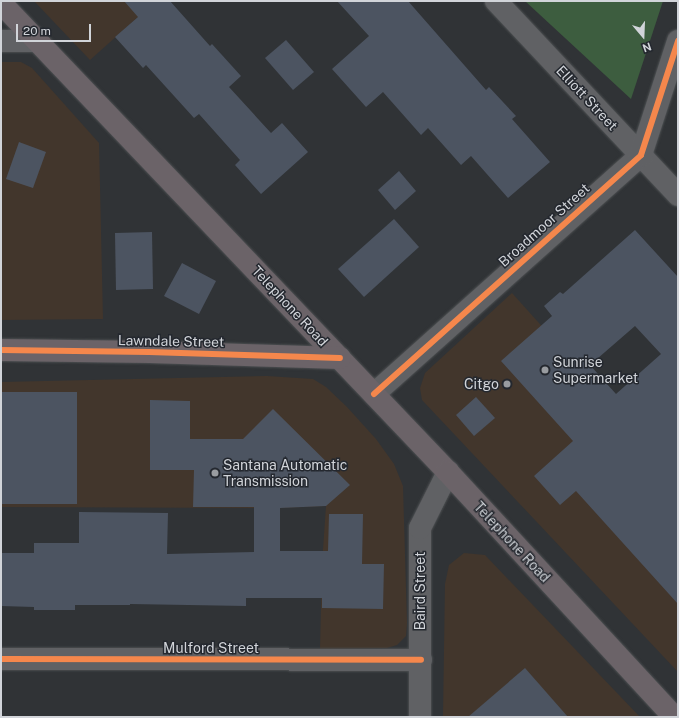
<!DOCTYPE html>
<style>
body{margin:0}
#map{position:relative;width:679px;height:718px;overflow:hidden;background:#303336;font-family:"Public Sans",sans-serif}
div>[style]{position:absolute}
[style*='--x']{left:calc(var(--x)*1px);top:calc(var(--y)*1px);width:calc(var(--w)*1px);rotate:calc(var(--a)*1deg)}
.commercial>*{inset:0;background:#42362c}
.green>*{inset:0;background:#3d5d3f}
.building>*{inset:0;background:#4c5461}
.roads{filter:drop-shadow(0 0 1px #4d5052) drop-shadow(0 0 1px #4d5052)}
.minor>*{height:22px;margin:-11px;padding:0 11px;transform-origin:11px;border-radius:11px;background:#606164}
.major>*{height:22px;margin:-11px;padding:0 11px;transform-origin:11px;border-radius:11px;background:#6b6368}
.cycleway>*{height:6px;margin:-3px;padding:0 3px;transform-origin:3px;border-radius:3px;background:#f5874c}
.dots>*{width:11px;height:11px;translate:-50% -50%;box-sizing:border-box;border:2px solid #24282f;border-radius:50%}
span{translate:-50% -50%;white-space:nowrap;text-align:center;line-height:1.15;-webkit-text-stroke:3px #24282f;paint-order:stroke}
.street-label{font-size:14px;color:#d1d4d9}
.poi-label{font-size:14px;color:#d1d4d9}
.left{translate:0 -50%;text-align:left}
.right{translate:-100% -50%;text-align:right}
.frame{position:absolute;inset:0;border:2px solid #d1d4d9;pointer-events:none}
.north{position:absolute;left:623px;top:16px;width:40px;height:40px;-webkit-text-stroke:3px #24282f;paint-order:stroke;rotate:161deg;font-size:11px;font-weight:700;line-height:16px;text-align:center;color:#d1d4d9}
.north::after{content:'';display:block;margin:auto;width:14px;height:18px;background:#d1d4d9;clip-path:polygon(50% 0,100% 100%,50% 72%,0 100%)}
.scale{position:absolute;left:16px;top:24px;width:75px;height:18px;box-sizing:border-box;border:2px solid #d1d4d9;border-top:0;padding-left:5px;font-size:12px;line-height:14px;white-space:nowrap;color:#d1d4d9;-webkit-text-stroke:3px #24282f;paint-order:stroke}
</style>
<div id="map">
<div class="commercial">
<i style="clip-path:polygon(34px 1px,156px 1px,90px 60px)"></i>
<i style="clip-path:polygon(1px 62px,21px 62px,32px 68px,99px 143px,103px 319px,1px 320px)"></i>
<i style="clip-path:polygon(512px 293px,601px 392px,678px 467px,678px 672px,422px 400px,420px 388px,425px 373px)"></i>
<i style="clip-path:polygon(267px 376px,313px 379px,326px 387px,347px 407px,376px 439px,394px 464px,403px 486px,407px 623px,406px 636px,397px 645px,387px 648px,320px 649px,322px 564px,326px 506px,279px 508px,1px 507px,1px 382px)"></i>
<i style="clip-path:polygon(464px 553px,485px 555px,640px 717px,443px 717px,445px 584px,449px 565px)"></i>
</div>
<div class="green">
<i style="clip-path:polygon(525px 1px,663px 1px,631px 99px)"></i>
</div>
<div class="building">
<i style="clip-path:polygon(124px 1px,170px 1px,210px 46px,212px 44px,241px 76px,229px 87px,271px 133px,282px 123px,308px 152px,261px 194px,235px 165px,240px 160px,199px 114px,194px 118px,146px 65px,143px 68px,115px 37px,138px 17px)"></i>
<i style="clip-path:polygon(337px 1px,408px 1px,486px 90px,489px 87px,516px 116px,512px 119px,550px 162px,508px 198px,471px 156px,461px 165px,428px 128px,421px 135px,383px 92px,366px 107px,332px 69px,369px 36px)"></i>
<i style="clip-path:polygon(286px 40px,314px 72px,293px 90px,265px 58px)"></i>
<i style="clip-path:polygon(19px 142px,46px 152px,33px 188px,6px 179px)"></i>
<i style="clip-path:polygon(399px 171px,416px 191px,395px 210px,378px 190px)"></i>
<i style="clip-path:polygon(394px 219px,419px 247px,364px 297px,338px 269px)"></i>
<i style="clip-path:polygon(evenodd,635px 230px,678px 277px,678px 604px,576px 491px,560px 505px,534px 476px,573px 441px,501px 361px,552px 316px,544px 306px,560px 292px,563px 294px,635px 230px,635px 326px,661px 354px,616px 394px,590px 365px,635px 326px)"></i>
<i style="clip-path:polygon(152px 232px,153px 289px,116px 290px,115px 233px)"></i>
<i style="clip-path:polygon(182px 263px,216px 281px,199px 314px,164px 296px)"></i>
<i style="clip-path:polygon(1px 392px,77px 392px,77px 504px,1px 504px)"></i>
<i style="clip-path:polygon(476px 397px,495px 418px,474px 436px,456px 415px)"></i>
<i style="clip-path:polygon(150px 400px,190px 401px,190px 439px,243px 439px,273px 409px,350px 485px,326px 506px,280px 508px,280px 551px,328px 551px,329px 514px,363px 514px,362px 564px,384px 564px,383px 609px,322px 608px,322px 598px,246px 598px,246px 606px,130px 604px,130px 605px,75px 605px,75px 610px,34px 610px,34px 607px,1px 606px,1px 553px,34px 553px,34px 543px,79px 543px,79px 512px,168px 513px,167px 554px,254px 552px,254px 507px,193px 507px,194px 470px,150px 470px)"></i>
<i style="clip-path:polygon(525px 668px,568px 717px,468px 717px)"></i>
</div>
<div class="roads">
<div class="minor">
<i style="--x:496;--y:1;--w:266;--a:46.8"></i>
<i style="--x:1;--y:41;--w:37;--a:0"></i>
<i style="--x:374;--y:394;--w:358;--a:-41.8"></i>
<i style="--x:641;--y:155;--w:120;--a:-72"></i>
<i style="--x:1;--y:659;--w:420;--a:0.1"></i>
<i style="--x:420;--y:717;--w:189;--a:-90"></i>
<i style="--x:420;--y:528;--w:63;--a:-63.4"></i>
</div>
<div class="major">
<i style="--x:1;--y:3;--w:648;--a:46.38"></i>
<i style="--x:448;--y:472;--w:333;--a:47.3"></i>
<i style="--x:1;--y:350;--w:148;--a:0.8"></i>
<i style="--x:149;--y:352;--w:191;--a:1.8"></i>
</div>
</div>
<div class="cycleway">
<i style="--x:1;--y:350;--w:148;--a:0.8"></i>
<i style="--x:149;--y:352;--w:191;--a:1.8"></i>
<i style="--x:374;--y:394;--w:358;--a:-41.8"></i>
<i style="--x:641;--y:155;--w:120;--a:-72"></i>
<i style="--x:1;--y:659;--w:420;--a:0.1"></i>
</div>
<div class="dots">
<i style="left:545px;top:370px;background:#999ca0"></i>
<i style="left:507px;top:384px;background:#999ca0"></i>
<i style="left:215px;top:473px;background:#999ca0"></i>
</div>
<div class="street-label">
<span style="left:587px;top:98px;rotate:47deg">Elliott Street</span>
<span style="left:544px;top:225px;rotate:-42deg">Broadmoor Street</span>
<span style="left:290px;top:306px;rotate:47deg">Telephone Road</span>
<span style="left:171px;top:341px;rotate:1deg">Lawndale Street</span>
<span style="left:512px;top:542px;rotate:47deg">Telephone Road</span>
<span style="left:420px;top:591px;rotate:-90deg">Baird Street</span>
<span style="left:211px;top:648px">Mulford Street</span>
</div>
<div class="poi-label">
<span class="left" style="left:553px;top:370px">Sunrise<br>Supermarket</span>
<span class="right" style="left:499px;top:384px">Citgo</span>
<span class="left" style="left:223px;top:473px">Santana Automatic<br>Transmission</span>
</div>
<div class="frame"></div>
<div class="north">N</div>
<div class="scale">20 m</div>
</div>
